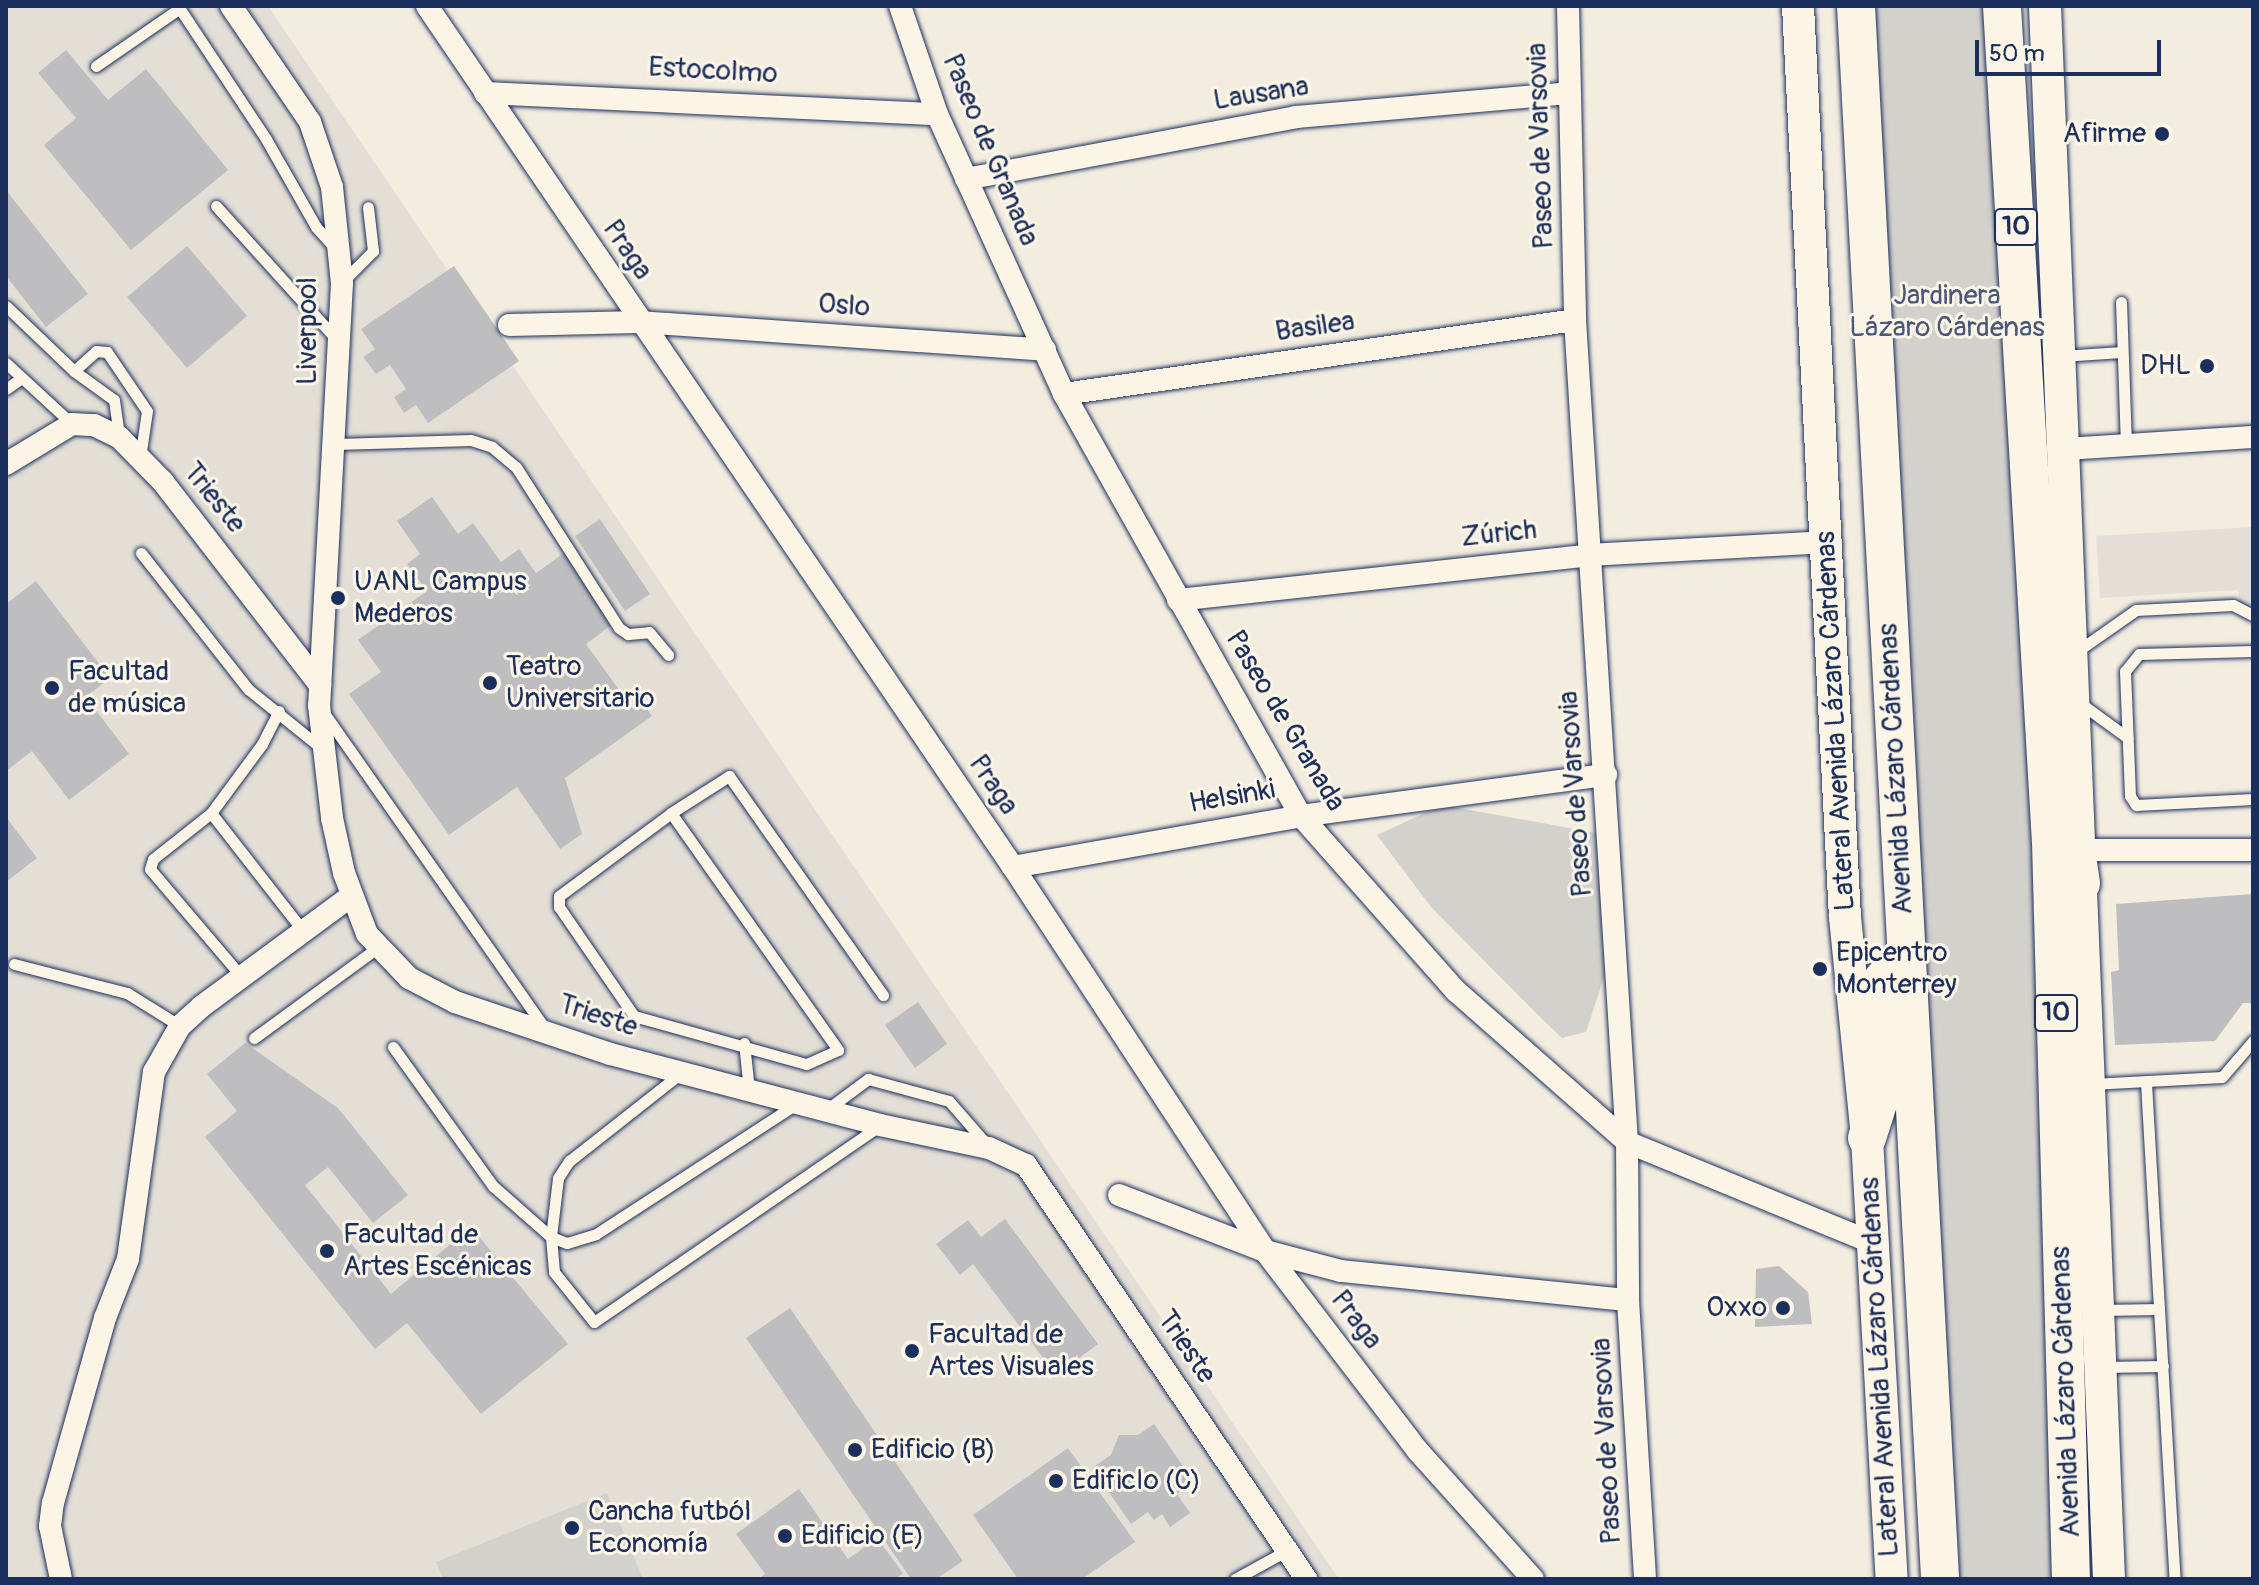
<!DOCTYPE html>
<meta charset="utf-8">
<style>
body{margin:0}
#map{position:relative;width:2259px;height:1585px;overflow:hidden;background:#f3ede0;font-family:Pangolin,sans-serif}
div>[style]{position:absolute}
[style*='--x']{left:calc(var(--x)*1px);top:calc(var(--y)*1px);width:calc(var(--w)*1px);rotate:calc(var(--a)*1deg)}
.built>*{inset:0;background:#e3dfd6}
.green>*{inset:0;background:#d3d1cc}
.building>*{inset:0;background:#bebec0}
.roads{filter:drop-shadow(0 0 2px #1b2f5e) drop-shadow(0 0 2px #1b2f5e)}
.service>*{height:11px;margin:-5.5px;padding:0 5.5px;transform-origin:5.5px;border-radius:5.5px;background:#fcf5e5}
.minor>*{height:22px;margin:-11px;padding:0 11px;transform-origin:11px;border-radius:11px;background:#fcf5e5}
.secondary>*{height:32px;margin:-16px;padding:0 16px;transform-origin:16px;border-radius:16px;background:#fcf5e5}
.trunk>*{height:38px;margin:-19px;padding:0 19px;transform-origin:19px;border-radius:19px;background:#fcf5e5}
.dots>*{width:22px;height:22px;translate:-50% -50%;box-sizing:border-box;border:4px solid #fcf5e5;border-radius:50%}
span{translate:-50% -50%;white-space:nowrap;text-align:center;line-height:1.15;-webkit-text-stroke:6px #fcf5e5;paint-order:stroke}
.shield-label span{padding:2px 6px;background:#fcf5e5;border:2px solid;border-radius:6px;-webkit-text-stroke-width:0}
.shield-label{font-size:26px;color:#1b2f5e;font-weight:700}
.street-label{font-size:28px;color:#1b2f5e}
.poi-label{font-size:28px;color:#1b2f5e}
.right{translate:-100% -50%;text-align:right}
.left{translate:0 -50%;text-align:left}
.park-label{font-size:28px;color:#49587a}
.frame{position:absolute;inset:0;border:8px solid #1b2f5e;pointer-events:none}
.scale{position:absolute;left:1975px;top:40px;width:186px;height:36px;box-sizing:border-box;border:4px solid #1b2f5e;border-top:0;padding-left:10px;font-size:24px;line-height:28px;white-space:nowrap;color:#1b2f5e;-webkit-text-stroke:6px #fcf5e5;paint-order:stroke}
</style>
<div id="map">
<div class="built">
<i style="clip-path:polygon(6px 6px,268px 6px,1339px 1579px,6px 1579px)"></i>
<i style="clip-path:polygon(2253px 527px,2253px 615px,2241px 616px,2238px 590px,2100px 598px,2096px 536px)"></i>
</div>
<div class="green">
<i style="clip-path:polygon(1856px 6px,2002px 6px,2060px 1579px,1960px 1579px,1913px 933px)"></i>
<i style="clip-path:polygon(1442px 805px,1597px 833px,1607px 968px,1586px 1032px,1562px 1038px,1538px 1015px,1431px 907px,1377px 835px)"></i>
<i style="clip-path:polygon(607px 1493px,643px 1579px,443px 1579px,436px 1562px)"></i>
</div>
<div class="building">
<i style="clip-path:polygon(66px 50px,108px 100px,146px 69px,228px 170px,131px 250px,44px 145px,76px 118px,38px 73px)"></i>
<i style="clip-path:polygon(6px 190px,88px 294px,46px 327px,6px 276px)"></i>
<i style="clip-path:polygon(187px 246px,247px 316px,187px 368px,127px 297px)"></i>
<i style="clip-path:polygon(454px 266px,519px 361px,428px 423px,416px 405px,404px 413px,394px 397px,406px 389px,390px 365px,376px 374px,363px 357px,375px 349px,361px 329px)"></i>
<i style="clip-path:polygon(432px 497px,458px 534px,473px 523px,501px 562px,519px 549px,536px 573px,564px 553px,614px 623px,586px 644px,633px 709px,642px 702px,652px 716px,565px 778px,582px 834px,560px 849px,517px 787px,449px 835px,349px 694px,381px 672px,358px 640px,427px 591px,407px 564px,420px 554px,397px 521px)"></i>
<i style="clip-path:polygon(600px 519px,650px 594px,625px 611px,575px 536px)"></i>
<i style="clip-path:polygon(36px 581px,110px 678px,86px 697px,129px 754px,69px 800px,32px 751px,6px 771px,6px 604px)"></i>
<i style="clip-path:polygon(6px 817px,37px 858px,6px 882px)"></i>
<i style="clip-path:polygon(2253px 894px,2253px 1003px,2243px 1003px,2215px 1041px,2115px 1045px,2111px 972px,2119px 970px,2116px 904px)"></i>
<i style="clip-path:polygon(918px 1002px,947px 1044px,915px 1068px,885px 1025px)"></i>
<i style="clip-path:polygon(245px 1043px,338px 1108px,408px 1195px,373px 1223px,328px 1167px,305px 1185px,391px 1294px,471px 1227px,568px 1344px,481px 1414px,407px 1323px,375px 1349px,205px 1137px,237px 1111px,207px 1074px)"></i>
<i style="clip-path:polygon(1005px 1219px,1098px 1344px,1056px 1375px,973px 1264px,960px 1275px,936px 1244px,968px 1220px,981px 1237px)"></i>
<i style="clip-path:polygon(1779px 1266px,1808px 1292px,1812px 1324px,1755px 1327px,1756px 1269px)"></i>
<i style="clip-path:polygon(790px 1308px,963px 1561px,936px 1579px,911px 1579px,746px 1338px)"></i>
<i style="clip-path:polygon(1154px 1424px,1194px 1482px,1177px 1494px,1190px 1513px,1170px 1527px,1162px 1514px,1154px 1520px,1148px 1512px,1131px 1524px,1092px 1468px,1111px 1455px,1119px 1435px,1138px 1435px)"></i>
<i style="clip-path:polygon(1068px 1448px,1135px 1542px,1082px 1579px,1018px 1579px,973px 1515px)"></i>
<i style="clip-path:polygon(799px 1489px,848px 1559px,877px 1538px,903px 1573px,895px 1579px,758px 1579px,765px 1574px,736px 1534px)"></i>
</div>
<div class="roads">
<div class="service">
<i style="--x:178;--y:6;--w:159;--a:56.5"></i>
<i style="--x:266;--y:139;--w:101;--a:60.4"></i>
<i style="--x:316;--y:227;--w:28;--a:48"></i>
<i style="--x:96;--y:66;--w:102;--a:-34.6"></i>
<i style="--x:216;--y:206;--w:181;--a:47.9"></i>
<i style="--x:342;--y:282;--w:44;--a:-45"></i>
<i style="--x:373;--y:251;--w:44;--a:-96.5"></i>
<i style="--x:2121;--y:302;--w:143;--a:88"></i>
<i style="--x:6;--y:306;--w:94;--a:43.7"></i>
<i style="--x:74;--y:371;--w:30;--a:-42"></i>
<i style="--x:96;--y:351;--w:11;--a:5"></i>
<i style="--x:107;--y:352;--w:71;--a:55.9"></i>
<i style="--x:147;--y:411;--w:48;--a:98.5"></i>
<i style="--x:2061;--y:356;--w:61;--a:-3.8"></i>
<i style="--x:6;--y:363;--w:90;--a:42.7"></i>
<i style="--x:74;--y:371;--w:49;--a:35.9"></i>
<i style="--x:114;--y:400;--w:37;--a:82"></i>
<i style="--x:6;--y:389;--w:19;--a:-35"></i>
<i style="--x:336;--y:444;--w:135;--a:-1.7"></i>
<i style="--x:471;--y:440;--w:22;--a:18"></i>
<i style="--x:492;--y:447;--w:31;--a:40"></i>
<i style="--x:516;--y:467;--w:191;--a:57.4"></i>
<i style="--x:619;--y:628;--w:11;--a:34"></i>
<i style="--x:628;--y:634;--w:21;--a:-5"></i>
<i style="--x:649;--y:632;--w:30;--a:50"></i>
<i style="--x:141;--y:553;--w:173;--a:51.8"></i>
<i style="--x:248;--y:689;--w:94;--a:38.9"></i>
<i style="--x:2253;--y:651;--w:114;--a:178.5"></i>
<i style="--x:2139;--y:654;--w:22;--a:129"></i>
<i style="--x:2125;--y:671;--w:125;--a:87.7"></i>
<i style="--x:2130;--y:796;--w:11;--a:56"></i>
<i style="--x:2136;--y:805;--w:117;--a:-2.9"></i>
<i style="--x:2076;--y:652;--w:73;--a:-35"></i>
<i style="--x:2136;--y:610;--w:97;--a:-3"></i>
<i style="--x:2233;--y:605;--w:22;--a:27"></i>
<i style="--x:2080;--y:703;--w:59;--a:36.1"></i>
<i style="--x:324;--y:713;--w:387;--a:55"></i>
<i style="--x:211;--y:813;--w:86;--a:-53.5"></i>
<i style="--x:262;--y:744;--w:37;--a:-63"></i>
<i style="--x:671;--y:813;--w:290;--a:54.8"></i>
<i style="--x:838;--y:1050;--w:35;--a:156"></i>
<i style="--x:806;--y:1064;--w:179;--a:-164.4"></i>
<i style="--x:634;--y:1016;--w:132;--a:-124.5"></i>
<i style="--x:559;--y:907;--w:11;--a:-90"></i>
<i style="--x:559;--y:896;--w:139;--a:-36.5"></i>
<i style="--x:671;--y:813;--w:69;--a:-32.5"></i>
<i style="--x:729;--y:776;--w:268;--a:54.9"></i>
<i style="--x:14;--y:964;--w:117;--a:14.4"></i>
<i style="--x:127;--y:993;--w:62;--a:31.9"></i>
<i style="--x:241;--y:976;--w:140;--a:-130.4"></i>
<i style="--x:150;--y:869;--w:10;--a:-73"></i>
<i style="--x:153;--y:859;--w:74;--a:-38.4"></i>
<i style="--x:211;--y:813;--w:151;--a:52"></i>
<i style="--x:254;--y:1038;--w:152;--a:-36.2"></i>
<i style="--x:744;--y:1043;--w:47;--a:83.9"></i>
<i style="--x:393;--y:1047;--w:171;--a:54.3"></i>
<i style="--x:493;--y:1186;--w:77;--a:41.3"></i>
<i style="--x:551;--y:1237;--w:17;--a:21"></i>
<i style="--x:567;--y:1243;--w:30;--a:-17"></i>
<i style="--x:596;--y:1234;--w:237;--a:-33"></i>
<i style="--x:681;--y:1073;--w:142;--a:141.8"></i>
<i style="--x:569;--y:1161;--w:20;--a:123"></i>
<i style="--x:558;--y:1178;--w:59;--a:96.8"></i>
<i style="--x:551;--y:1237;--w:35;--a:85"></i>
<i style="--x:554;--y:1272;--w:64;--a:51.3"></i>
<i style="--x:594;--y:1322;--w:346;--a:-34.5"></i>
<i style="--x:2146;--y:1083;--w:497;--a:86.7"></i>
<i style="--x:2091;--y:1084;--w:131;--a:-3.1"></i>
<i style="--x:2222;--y:1077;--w:48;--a:-49.3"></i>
<i style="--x:825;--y:1111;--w:54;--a:-36.7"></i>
<i style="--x:868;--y:1079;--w:84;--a:15.2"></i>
<i style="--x:949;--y:1101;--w:61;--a:49"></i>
<i style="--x:2101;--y:1310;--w:58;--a:-1"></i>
<i style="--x:2103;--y:1367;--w:60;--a:-1"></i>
<i style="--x:1235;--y:1579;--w:58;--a:-28.8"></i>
</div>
<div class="minor">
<i style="--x:231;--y:6;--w:140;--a:55.7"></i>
<i style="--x:310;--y:122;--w:69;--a:71.3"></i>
<i style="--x:332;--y:187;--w:97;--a:84.1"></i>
<i style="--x:342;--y:283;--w:423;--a:93.1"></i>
<i style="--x:319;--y:705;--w:114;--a:83.4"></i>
<i style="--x:332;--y:818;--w:56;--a:77.7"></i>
<i style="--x:344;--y:873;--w:65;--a:69.3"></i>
<i style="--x:367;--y:934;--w:61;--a:46.3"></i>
<i style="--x:409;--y:978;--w:52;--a:27.6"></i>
<i style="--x:455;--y:1002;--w:163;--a:18.5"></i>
<i style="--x:610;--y:1054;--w:279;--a:14.7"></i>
<i style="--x:880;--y:1125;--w:111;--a:11.9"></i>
<i style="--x:989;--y:1148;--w:41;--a:24.7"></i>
<i style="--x:1026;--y:1165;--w:500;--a:55.9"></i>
<i style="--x:427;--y:6;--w:1041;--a:55.76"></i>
<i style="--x:1013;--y:867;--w:459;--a:56.7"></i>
<i style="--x:1265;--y:1251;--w:252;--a:52.6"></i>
<i style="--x:1418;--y:1451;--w:172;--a:48.1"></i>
<i style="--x:900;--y:6;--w:114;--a:71.1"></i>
<i style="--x:937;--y:114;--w:307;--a:65.6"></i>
<i style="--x:1064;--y:394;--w:484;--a:60.7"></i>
<i style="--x:1301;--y:816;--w:234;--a:48.5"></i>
<i style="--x:1456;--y:991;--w:228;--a:41.4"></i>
<i style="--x:1627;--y:1142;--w:264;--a:22.3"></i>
<i style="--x:1568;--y:6;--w:314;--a:88.7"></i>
<i style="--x:1575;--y:320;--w:824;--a:86.38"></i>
<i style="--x:1627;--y:1142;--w:158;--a:89.6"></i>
<i style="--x:1628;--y:1300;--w:280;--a:86.5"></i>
<i style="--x:485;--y:93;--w:452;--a:2.7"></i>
<i style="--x:966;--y:179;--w:336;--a:-10.6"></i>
<i style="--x:1296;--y:117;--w:274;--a:-5"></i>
<i style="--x:509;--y:325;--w:130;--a:-1.3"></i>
<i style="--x:639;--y:322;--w:407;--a:3.9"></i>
<i style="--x:1064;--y:394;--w:516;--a:-8.24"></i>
<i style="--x:2065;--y:449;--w:188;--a:-3.7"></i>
<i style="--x:6;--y:464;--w:77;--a:-31.2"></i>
<i style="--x:72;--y:424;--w:22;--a:3"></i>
<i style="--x:94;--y:425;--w:28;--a:26"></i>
<i style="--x:119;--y:437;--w:63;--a:45.6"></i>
<i style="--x:163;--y:482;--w:257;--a:52.3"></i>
<i style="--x:1178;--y:600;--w:414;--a:-6.2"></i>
<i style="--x:1590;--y:555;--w:237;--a:-3.1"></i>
<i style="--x:2080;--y:850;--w:173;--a:0"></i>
<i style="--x:1013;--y:867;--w:292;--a:-10"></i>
<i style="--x:1301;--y:816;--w:308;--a:-7.7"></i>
<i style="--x:1119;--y:1195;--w:156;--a:21"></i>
<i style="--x:1265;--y:1251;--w:79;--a:14.7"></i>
<i style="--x:1341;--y:1271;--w:288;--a:5.8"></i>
<i style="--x:61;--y:1579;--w:54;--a:-101.7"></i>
<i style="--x:50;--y:1526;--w:23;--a:-83"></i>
<i style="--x:53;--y:1503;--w:192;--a:-74.3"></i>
<i style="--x:105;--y:1318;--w:63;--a:-68.7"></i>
<i style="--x:128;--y:1259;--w:189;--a:-82.1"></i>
<i style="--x:154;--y:1072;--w:53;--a:-60.5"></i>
<i style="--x:180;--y:1026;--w:30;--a:-42"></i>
<i style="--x:202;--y:1006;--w:185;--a:-36.4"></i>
</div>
<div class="secondary">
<i style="--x:1798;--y:6;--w:912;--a:87.05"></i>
<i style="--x:1845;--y:917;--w:222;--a:84.3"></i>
<i style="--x:1867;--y:1138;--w:442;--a:86.8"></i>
<i style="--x:2045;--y:6;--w:1574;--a:87.67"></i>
</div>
<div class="trunk">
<i style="--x:1856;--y:6;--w:1575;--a:86.94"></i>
<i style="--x:2002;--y:6;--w:837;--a:86.65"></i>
<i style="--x:2051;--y:842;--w:737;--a:88.45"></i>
<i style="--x:2072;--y:823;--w:61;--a:81.5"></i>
<i style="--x:1867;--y:1138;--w:46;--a:-72.3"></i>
<i style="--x:1881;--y:1094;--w:115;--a:-89"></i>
</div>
</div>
<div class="dots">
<i style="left:2162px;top:134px;background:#1b2f5e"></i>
<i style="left:2207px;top:366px;background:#1b2f5e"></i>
<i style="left:338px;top:598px;background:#1b2f5e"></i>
<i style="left:490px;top:683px;background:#1b2f5e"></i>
<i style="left:52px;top:688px;background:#1b2f5e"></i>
<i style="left:1820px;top:969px;background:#1b2f5e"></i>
<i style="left:327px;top:1251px;background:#1b2f5e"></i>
<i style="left:1783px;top:1308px;background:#1b2f5e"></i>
<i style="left:912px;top:1351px;background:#1b2f5e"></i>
<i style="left:855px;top:1450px;background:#1b2f5e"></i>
<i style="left:1056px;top:1481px;background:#1b2f5e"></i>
<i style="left:572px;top:1528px;background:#1b2f5e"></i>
<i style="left:785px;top:1536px;background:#1b2f5e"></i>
</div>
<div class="shield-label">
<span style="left:2016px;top:227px">10</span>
<span style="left:2056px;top:1013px">10</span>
</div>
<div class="street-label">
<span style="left:713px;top:71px;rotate:3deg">Estocolmo</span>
<span style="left:1261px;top:94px;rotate:-9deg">Lausana</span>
<span style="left:1541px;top:146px;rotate:-92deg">Paseo de Varsovia</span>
<span style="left:990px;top:150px;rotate:67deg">Paseo de Granada</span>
<span style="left:627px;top:250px;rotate:56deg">Praga</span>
<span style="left:844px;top:306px;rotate:4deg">Oslo</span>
<span style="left:1315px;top:327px;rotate:-8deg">Basilea</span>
<span style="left:308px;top:331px;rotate:-90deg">Liverpool</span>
<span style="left:214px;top:498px;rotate:51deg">Trieste</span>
<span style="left:1499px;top:534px;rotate:-6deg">Zúrich</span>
<span style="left:1285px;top:721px;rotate:59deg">Paseo de Granada</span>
<span style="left:1836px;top:721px;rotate:-93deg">Lateral Avenida Lázaro Cárdenas</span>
<span style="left:1896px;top:769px;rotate:-93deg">Avenida Lázaro Cárdenas</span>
<span style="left:993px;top:785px;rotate:56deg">Praga</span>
<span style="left:1576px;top:794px;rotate:-94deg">Paseo de Varsovia</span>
<span style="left:1232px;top:797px;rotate:-10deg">Helsinki</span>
<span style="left:598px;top:1016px;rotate:18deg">Trieste</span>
<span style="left:1356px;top:1320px;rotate:53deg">Praga</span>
<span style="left:1186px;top:1347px;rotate:56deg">Trieste</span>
<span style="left:1880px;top:1367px;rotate:-93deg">Lateral Avenida Lázaro Cárdenas</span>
<span style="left:2066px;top:1392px;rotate:-92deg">Avenida Lázaro Cárdenas</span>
<span style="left:1607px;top:1441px;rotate:-93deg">Paseo de Varsovia</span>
</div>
<div class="poi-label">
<span class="right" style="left:2146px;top:134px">Afirme</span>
<span class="right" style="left:2191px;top:366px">DHL</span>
<span class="left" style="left:354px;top:598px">UANL Campus<br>Mederos</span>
<span class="left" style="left:506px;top:683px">Teatro<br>Universitario</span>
<span class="left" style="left:68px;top:688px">Facultad<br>de música</span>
<span class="left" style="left:1836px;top:969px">Epicentro<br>Monterrey</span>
<span class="left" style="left:343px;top:1251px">Facultad de<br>Artes Escénicas</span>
<span class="right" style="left:1767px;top:1308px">Oxxo</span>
<span class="left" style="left:928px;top:1351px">Facultad de<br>Artes Visuales</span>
<span class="left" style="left:871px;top:1450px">Edificio (B)</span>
<span class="left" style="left:1072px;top:1481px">EdificIo (C)</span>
<span class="left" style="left:588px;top:1528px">Cancha futból<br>Economía</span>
<span class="left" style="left:801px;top:1536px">Edificio (E)</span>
</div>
<div class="park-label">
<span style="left:1947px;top:312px">Jardinera<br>Lázaro Cárdenas</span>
</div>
<div class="frame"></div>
<div class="scale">50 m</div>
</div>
